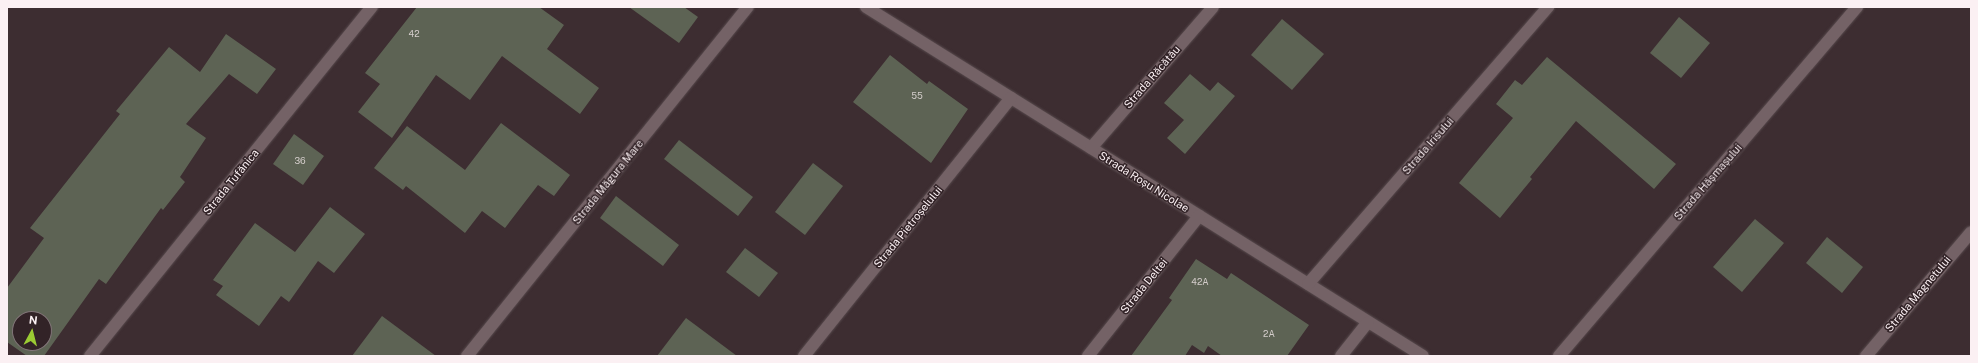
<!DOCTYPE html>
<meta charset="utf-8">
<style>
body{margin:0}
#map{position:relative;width:1978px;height:363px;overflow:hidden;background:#3d2d31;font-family:"Public Sans",sans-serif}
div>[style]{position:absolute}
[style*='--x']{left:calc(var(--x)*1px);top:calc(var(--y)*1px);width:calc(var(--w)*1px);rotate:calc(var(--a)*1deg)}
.building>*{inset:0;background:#5d6354}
.roads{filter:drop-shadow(0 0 1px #574a4d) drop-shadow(0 0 1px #574a4d)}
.minor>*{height:12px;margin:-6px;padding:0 6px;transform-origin:6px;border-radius:6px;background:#746266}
span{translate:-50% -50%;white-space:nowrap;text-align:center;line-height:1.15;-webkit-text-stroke:3px #322327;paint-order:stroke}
.number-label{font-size:9px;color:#d4cdcb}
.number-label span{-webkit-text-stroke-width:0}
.street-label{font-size:11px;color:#fbf0f3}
.frame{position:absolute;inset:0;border:8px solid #fbf0f3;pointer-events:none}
.north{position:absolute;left:12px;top:311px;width:40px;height:40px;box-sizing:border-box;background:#322327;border:1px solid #827579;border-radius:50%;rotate:7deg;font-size:11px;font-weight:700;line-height:16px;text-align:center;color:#fbf0f3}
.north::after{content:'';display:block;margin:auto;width:14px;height:18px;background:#9bcb33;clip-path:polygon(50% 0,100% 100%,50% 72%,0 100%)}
</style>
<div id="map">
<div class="building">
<i style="clip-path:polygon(417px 7px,539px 7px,564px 25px,547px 49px,599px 88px,580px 114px,502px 56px,470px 100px,436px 75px,392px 138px,358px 112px,380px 84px,365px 73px)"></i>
<i style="clip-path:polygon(629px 7px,684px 7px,698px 17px,679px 43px)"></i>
<i style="clip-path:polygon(1679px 17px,1710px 43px,1681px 78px,1650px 53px)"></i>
<i style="clip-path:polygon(1282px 19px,1324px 54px,1292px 90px,1251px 55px)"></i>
<i style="clip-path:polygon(evenodd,226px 34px,276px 69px,257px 94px,229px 74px,186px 124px,206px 138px,180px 177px,185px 182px,163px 210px,161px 208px,106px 284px,99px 279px,44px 356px,27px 356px,7px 342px,7px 288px,44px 238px,30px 228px,120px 114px,116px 111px,169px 47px,200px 72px,226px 34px,20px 319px,44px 319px,44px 343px,20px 343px,20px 319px)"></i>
<i style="clip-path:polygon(890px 55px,927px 84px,929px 81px,968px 109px,931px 163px,853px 102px)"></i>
<i style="clip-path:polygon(1547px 57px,1676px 164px,1654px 189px,1576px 121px,1530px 177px,1532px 179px,1500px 218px,1459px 183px,1513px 118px,1496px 104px,1515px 80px,1522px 85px)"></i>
<i style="clip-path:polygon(1190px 74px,1210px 91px,1218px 82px,1235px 96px,1185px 154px,1167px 138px,1184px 120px,1164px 103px)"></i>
<i style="clip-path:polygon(501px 123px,570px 175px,554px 196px,538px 185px,505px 228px,482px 211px,465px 233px,406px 186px,403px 190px,374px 168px,407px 126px,465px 170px)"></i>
<i style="clip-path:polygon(294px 134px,324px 156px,303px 185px,273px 164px)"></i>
<i style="clip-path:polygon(679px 140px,753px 197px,738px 216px,664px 159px)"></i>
<i style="clip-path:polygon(813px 163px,843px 186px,805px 235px,775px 212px)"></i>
<i style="clip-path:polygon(616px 196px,679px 245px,663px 266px,600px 218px)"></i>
<i style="clip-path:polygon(330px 207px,365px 234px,334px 273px,318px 261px,289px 302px,281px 296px,259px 326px,216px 295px,223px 286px,213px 280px,255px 223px,295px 252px)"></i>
<i style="clip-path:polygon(1755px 219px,1784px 243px,1742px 292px,1713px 267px)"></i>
<i style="clip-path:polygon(1827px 237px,1863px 267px,1842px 293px,1806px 263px)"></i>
<i style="clip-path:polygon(745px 248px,778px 273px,759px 297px,726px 272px)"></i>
<i style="clip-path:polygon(1196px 259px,1227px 279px,1231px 273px,1309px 325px,1287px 356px,1222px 356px,1208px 346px,1204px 353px,1192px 345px,1185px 356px,1131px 356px,1172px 300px,1169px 298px)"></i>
<i style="clip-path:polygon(382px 316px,436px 356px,352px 356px)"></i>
<i style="clip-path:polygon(686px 318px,737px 356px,657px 356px)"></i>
</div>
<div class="roads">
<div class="minor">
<i style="--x:866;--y:7;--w:657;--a:32.07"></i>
<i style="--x:1091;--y:148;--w:186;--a:-49.1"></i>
<i style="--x:1308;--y:284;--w:367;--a:-49.1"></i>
<i style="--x:90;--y:356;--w:449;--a:-51.1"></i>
<i style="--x:467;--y:356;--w:448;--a:-51.2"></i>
<i style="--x:804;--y:356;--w:331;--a:-51.3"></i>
<i style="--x:1088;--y:356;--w:179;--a:-51.6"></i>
<i style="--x:1341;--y:356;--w:43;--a:-51.5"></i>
<i style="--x:1559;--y:356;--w:459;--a:-49.5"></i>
<i style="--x:1866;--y:356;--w:162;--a:-49.7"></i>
</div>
</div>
<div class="number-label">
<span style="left:414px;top:34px">42</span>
<span style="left:917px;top:96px">55</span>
<span style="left:300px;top:161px">36</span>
<span style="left:1200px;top:282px">42A</span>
<span style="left:1269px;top:334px">2A</span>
</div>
<div class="street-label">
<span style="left:1152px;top:77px;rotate:-49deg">Strada Răcătău</span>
<span style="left:1428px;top:146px;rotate:-49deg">Strada Irisului</span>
<span style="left:231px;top:182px;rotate:-51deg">Strada Tufănica</span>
<span style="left:608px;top:182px;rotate:-51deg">Strada Măgura Mare</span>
<span style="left:1144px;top:182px;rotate:32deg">Strada Roșu Nicolae</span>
<span style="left:1708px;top:182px;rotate:-49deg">Strada Hășmașului</span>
<span style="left:908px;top:227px;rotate:-51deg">Strada Pietroșelului</span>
<span style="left:1144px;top:286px;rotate:-51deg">Strada Deltei</span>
<span style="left:1918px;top:294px;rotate:-50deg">Strada Magnetului</span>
</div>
<div class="frame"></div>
<div class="north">N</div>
</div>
